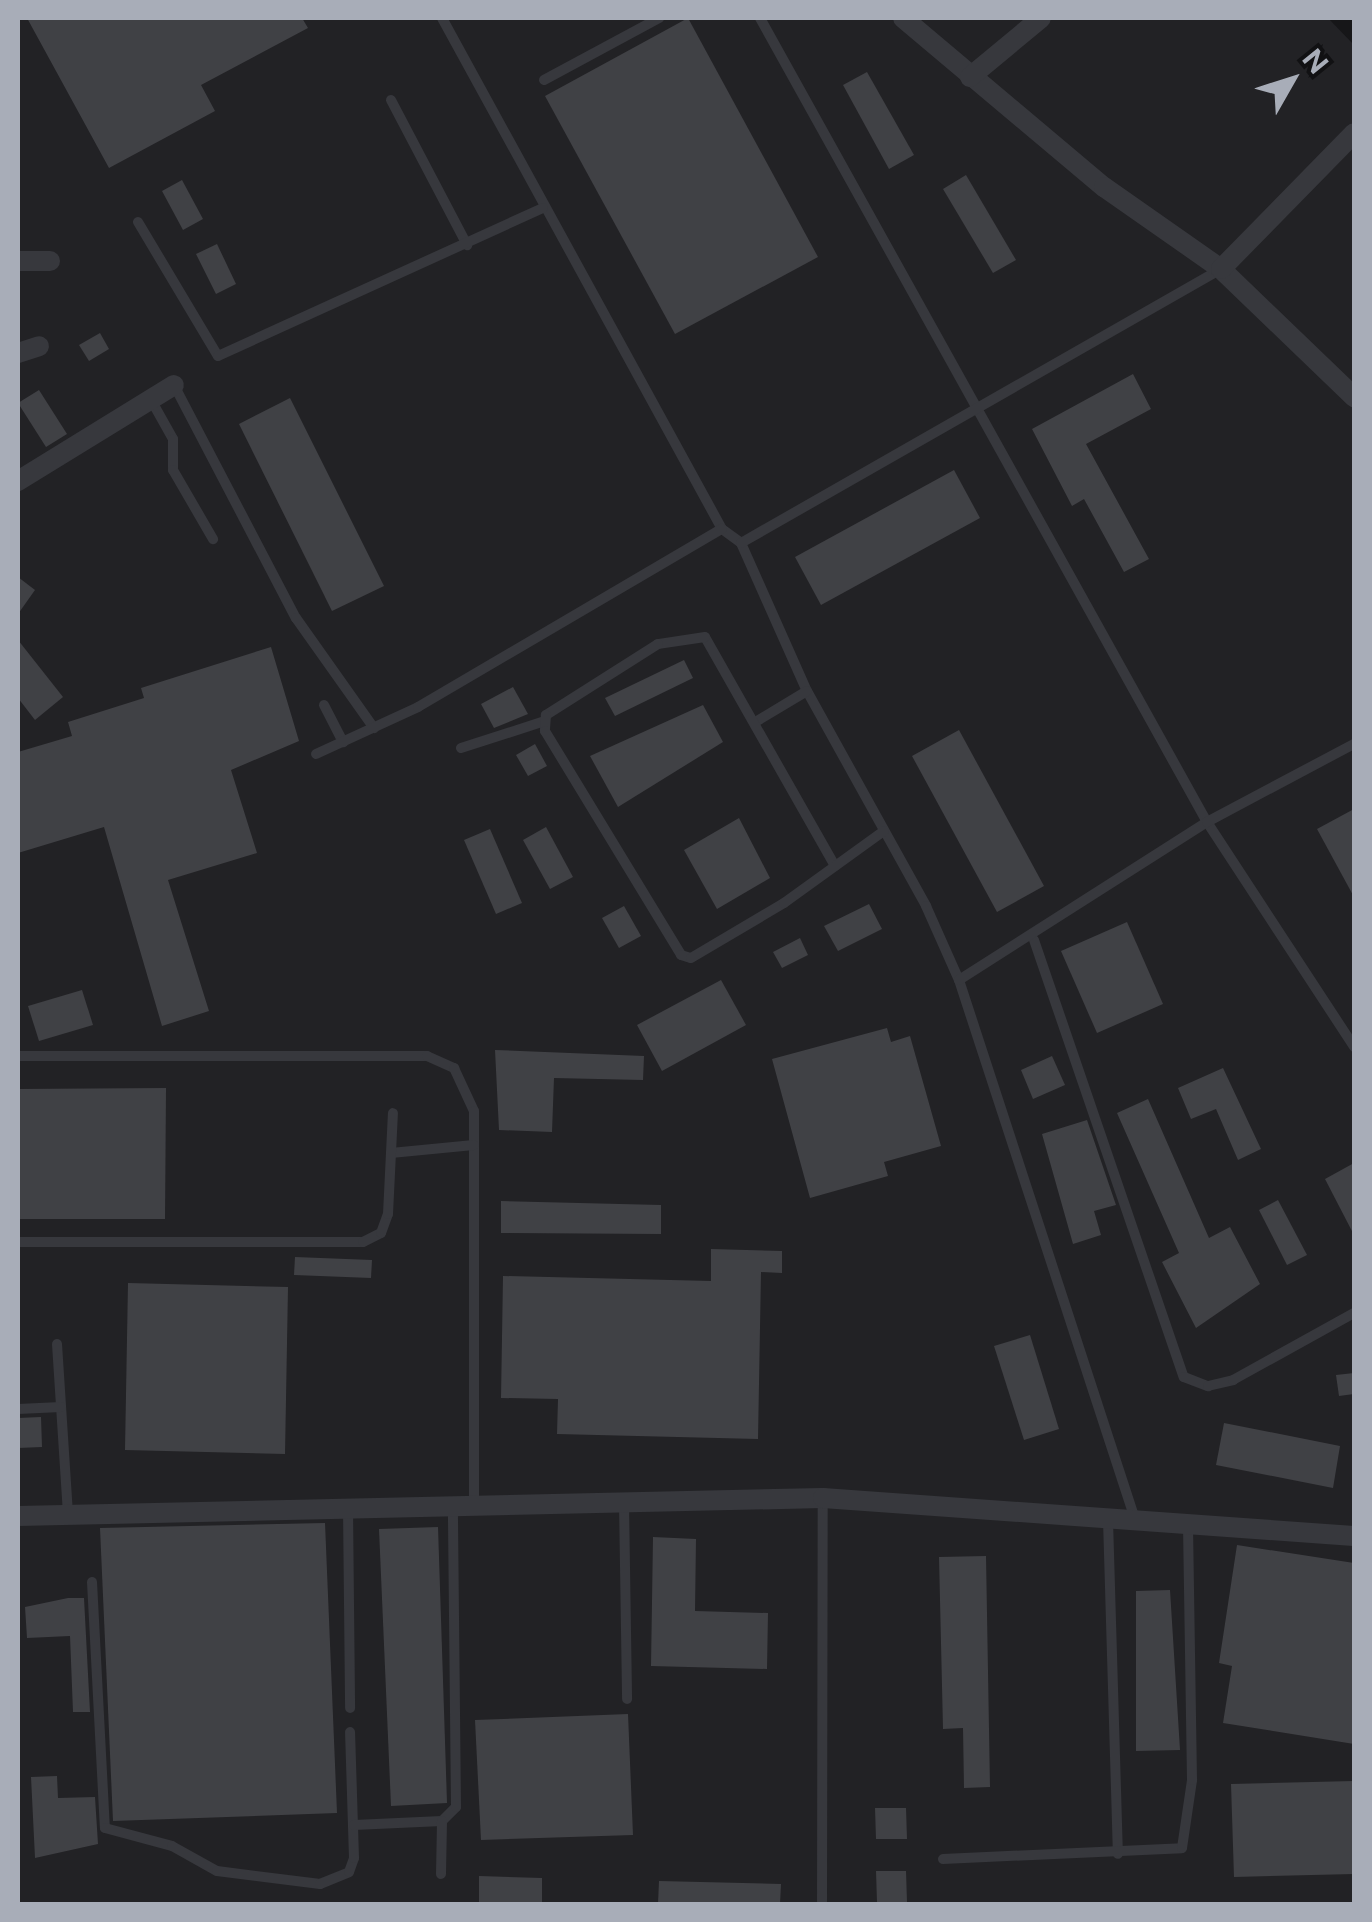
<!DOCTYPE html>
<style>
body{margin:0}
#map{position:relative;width:1372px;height:1922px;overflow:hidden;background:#161618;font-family:"Public Sans",sans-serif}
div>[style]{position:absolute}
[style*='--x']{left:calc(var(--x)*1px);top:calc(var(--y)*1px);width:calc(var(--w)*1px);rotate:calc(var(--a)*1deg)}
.built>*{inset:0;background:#222225}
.building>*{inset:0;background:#404145}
.service>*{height:10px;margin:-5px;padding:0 5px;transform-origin:5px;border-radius:5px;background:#37383d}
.minor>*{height:20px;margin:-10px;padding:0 10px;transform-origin:10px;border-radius:10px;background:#37383d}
span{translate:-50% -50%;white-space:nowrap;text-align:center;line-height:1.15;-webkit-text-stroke:10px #111113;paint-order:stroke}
.frame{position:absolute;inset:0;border:20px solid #a8adb8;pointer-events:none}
.north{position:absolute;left:1242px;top:30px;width:100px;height:100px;-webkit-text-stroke:8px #111113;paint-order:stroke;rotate:51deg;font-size:28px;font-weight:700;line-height:40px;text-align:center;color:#a8adb8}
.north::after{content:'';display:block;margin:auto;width:35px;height:45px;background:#a8adb8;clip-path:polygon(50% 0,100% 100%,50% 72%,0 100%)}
</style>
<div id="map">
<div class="built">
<i style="clip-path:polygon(18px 18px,1328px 18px,1354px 45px,1354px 1904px,18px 1904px)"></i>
</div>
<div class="building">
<i style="clip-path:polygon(27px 18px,302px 18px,308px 28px,201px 85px,215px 111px,109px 168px)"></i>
<i style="clip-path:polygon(688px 18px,818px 257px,675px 334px,545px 96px)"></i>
<i style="clip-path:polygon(867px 72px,914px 155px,889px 169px,843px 85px)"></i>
<i style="clip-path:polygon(966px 175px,1016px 260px,993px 273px,943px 189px)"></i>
<i style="clip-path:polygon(182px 180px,203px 219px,183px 230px,162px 191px)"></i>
<i style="clip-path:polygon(217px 244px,236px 284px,216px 294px,196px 254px)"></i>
<i style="clip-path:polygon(100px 333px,109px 349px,89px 361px,79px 345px)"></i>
<i style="clip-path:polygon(1133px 374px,1151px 409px,1086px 444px,1149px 559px,1124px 572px,1084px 499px,1072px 506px,1032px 429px)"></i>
<i style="clip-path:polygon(39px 390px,67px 434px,46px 447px,18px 403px)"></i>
<i style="clip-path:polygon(290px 398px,384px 586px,332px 611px,239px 424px)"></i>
<i style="clip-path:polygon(954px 470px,980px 518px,821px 605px,795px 557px)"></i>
<i style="clip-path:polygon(18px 577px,35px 590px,18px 614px)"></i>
<i style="clip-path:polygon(18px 640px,63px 697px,35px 720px,18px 698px)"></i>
<i style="clip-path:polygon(271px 647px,299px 741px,231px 770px,257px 853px,168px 880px,209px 1011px,162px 1026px,104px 827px,18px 853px,18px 752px,72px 736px,68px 722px,144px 698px,141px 688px)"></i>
<i style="clip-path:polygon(684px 660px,693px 678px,615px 716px,605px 698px)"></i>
<i style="clip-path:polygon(513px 687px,528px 714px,494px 728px,481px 704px)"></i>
<i style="clip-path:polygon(703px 705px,723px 742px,618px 807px,590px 756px)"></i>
<i style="clip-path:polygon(959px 730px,1044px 886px,997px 912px,912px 756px)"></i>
<i style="clip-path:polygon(535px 744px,547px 766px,528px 776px,516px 755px)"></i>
<i style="clip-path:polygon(1354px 809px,1354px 897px,1317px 829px)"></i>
<i style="clip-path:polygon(739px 818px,770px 878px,717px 909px,684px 850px)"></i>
<i style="clip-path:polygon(546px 827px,573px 877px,550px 889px,523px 840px)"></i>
<i style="clip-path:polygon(490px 829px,522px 903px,496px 914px,464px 840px)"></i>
<i style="clip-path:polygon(869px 904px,882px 929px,838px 951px,824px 926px)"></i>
<i style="clip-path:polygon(624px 906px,641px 936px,619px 948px,602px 918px)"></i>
<i style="clip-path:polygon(1127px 922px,1163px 1004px,1097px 1033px,1061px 951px)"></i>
<i style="clip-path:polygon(800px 938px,808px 955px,782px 968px,773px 952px)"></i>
<i style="clip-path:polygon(721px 980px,746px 1025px,662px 1071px,637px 1025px)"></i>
<i style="clip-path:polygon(82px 990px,93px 1025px,39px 1041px,28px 1006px)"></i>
<i style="clip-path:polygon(887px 1028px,891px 1042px,910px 1036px,941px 1146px,884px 1162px,888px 1176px,810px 1198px,772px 1059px)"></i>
<i style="clip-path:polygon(495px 1050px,644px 1056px,643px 1080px,554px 1078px,552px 1132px,499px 1130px)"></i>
<i style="clip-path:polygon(1052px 1056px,1065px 1085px,1033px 1099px,1021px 1070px)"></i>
<i style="clip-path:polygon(1223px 1068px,1261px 1149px,1238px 1160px,1216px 1109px,1191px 1119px,1178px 1088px)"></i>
<i style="clip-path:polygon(166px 1088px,165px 1219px,18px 1219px,18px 1089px)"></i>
<i style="clip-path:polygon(1148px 1099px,1209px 1238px,1230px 1227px,1260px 1284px,1196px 1328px,1162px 1262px,1179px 1253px,1117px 1113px)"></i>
<i style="clip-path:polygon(1087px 1120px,1116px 1205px,1094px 1211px,1101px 1235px,1073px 1244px,1042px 1134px)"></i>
<i style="clip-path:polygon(1354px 1163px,1354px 1235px,1325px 1179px)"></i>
<i style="clip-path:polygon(1278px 1200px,1307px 1255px,1287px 1265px,1259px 1210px)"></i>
<i style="clip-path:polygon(501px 1201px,661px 1205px,661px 1234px,501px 1233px)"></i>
<i style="clip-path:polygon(711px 1249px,782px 1251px,782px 1273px,761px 1272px,758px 1439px,557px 1434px,558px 1399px,501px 1398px,503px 1276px,711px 1281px)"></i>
<i style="clip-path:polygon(295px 1257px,372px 1260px,371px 1278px,294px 1275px)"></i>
<i style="clip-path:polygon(128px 1283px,288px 1287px,285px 1454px,125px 1450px)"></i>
<i style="clip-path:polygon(1030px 1335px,1059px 1429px,1024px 1440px,994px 1346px)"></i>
<i style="clip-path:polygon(1354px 1373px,1354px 1394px,1339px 1396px,1336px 1375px)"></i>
<i style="clip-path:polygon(41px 1417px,42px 1447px,18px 1448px,18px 1418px)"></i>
<i style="clip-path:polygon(1224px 1423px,1340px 1446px,1333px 1488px,1216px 1465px)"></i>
<i style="clip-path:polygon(325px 1523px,337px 1813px,113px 1821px,100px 1528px)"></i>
<i style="clip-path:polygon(438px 1527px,447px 1803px,391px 1806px,379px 1529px)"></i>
<i style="clip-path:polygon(653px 1537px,696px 1539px,695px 1611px,768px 1613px,767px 1669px,651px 1666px)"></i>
<i style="clip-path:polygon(1237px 1545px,1354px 1563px,1354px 1744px,1223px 1723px,1232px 1666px,1219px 1663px)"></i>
<i style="clip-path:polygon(986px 1556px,990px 1787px,964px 1788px,963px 1728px,943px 1729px,939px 1557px)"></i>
<i style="clip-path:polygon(1170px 1590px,1180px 1750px,1136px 1751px,1136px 1591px)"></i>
<i style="clip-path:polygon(68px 1598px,84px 1598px,90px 1712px,73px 1712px,70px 1636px,27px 1638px,25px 1607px)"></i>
<i style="clip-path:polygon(628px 1714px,633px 1835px,481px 1840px,475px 1720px)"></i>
<i style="clip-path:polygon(57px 1776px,58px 1798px,95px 1797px,98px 1844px,35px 1858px,31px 1777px)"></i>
<i style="clip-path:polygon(1354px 1781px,1354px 1874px,1234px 1877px,1231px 1784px)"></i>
<i style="clip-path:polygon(875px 1808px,906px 1808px,907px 1839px,876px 1839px)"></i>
<i style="clip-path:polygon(876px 1871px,906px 1871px,907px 1902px,877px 1903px)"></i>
<i style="clip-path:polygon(479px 1876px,542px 1878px,542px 1904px,479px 1904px)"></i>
<i style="clip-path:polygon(659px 1881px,781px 1884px,780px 1904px,658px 1904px)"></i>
</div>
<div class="service">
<i style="--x:442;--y:18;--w:583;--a:61.28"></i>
<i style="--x:722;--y:529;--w:24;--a:36"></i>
<i style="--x:741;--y:543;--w:162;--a:66"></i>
<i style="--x:807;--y:691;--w:246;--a:61"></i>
<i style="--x:926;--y:906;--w:81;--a:66"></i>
<i style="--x:959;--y:980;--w:567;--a:71.92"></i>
<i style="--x:760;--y:18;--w:920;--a:60.93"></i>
<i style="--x:1207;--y:822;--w:269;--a:56.8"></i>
<i style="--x:544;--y:80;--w:131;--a:-28.3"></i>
<i style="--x:391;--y:100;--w:164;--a:62.3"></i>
<i style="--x:138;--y:222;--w:156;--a:59.2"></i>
<i style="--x:218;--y:356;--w:357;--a:-24.5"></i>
<i style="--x:174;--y:385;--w:263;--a:62.4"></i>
<i style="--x:296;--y:618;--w:135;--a:54.7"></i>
<i style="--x:150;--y:398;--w:47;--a:60.7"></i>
<i style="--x:173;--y:439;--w:31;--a:90"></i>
<i style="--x:173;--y:470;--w:80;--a:59.9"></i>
<i style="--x:741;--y:543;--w:553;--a:-29.72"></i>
<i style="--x:324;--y:705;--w:42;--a:62.8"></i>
<i style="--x:757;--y:721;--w:58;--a:-31"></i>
<i style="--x:461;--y:748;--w:88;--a:-17.8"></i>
<i style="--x:316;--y:754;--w:112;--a:-24.7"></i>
<i style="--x:418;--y:707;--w:352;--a:-30.4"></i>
<i style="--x:835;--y:866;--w:263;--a:-119.6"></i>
<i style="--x:705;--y:637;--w:48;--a:171.5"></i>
<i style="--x:658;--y:644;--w:133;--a:147.6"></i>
<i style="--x:546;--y:715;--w:16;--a:94"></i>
<i style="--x:545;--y:731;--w:262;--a:58.7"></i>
<i style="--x:681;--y:955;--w:10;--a:17"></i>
<i style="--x:691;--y:958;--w:108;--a:-30.6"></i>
<i style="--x:784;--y:903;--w:123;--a:-35.8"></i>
<i style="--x:1034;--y:940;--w:462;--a:71.1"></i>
<i style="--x:1184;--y:1377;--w:26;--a:21"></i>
<i style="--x:1208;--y:1386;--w:26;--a:-13"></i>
<i style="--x:1233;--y:1380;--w:138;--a:-29"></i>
<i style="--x:959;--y:980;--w:294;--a:-32.5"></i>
<i style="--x:1207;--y:822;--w:166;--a:-28"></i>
<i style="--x:18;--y:1056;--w:409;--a:0"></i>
<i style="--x:427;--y:1056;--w:30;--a:24"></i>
<i style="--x:454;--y:1068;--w:47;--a:65.1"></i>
<i style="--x:474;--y:1111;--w:393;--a:90"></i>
<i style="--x:391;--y:1153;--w:83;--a:-5.5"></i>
<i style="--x:18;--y:1242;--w:345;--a:0"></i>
<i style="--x:363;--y:1242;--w:20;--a:-27"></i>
<i style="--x:381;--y:1233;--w:20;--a:-70"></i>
<i style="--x:388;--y:1214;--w:101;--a:-87.2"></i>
<i style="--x:57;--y:1344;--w:171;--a:86.3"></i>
<i style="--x:18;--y:1409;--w:43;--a:-2.7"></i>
<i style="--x:624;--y:1503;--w:196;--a:89.1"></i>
<i style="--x:348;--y:1508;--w:200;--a:89.4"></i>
<i style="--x:1108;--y:1520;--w:334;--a:88.3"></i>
<i style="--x:92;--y:1582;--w:246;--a:87"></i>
<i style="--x:105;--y:1828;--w:69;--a:15"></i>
<i style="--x:172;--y:1846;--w:51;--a:29.1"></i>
<i style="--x:217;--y:1871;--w:104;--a:7.2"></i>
<i style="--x:320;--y:1884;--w:31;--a:-22"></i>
<i style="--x:349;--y:1872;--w:15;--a:-70"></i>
<i style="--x:354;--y:1858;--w:126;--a:-91.8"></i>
<i style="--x:354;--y:1825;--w:88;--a:-2.6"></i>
<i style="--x:442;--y:1821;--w:20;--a:-45"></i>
<i style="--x:456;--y:1807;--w:301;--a:-90.6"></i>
<i style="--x:943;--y:1859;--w:239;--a:-2.6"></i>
<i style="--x:1182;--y:1848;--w:69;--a:-81.6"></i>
<i style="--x:1192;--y:1780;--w:255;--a:-90.9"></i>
<i style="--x:441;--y:1874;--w:53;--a:-88.9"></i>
<i style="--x:822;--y:1904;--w:406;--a:-89.9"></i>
</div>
<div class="minor">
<i style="--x:903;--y:18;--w:263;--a:40.1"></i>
<i style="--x:1104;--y:187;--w:143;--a:35"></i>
<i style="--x:1221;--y:269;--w:185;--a:43.9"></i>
<i style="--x:970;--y:77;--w:92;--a:-39.7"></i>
<i style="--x:18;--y:261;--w:32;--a:0"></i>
<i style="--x:1221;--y:269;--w:190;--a:-45.6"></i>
<i style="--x:18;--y:353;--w:22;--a:-18"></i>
<i style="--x:18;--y:481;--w:183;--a:-31.6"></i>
<i style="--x:18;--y:1516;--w:805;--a:-1.28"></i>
<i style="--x:823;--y:1498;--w:532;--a:4.09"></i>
</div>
<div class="frame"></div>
<div class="north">N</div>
</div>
